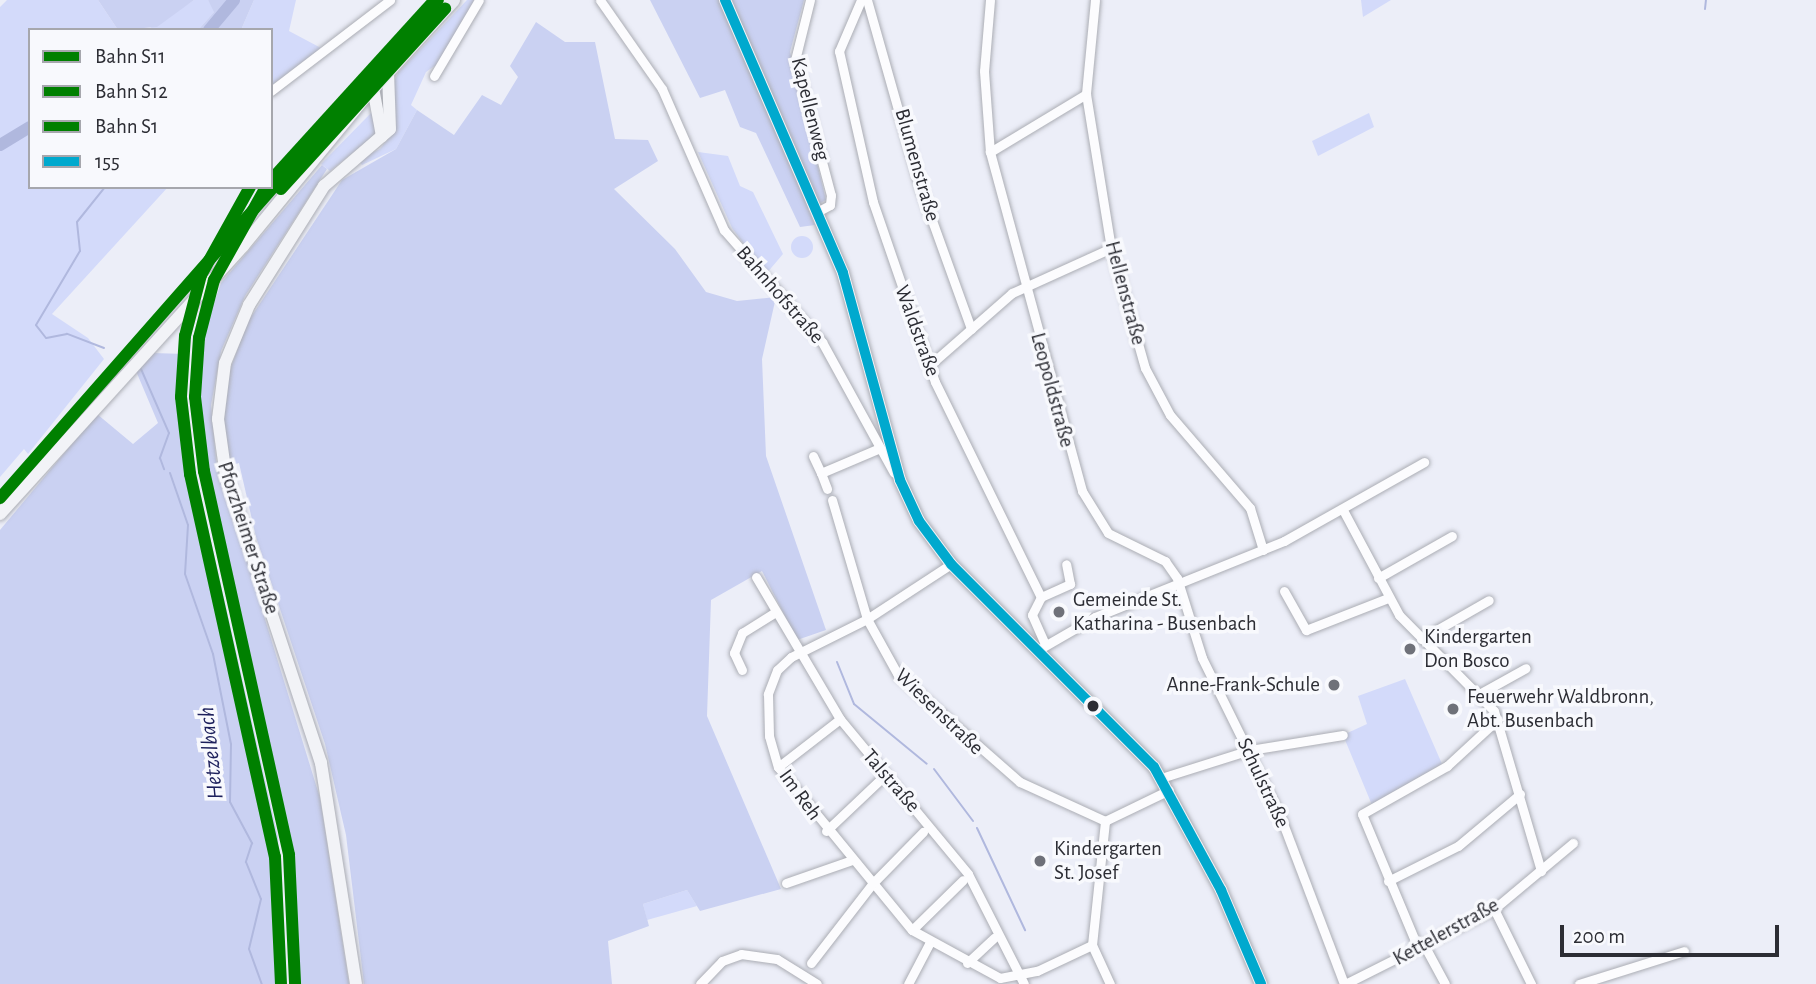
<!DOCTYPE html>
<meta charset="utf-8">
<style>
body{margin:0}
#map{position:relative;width:1816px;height:984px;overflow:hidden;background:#eceef8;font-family:"Alegreya Sans",sans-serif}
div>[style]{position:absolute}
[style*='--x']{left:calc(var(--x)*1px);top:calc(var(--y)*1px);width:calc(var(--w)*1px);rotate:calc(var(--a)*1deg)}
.green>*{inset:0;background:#d3dafa}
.round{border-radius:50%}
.forest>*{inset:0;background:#cad1f2}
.stream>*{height:2px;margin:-1px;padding:0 1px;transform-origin:1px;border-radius:1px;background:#b0b8de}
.river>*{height:12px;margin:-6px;padding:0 6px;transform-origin:6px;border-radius:6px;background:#b0b8de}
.roads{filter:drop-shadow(0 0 2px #abadb4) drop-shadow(0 0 2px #abadb4)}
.minor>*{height:9px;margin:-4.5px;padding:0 4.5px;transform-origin:4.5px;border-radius:4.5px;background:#fcfcfe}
.secondary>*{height:12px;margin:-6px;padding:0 6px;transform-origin:6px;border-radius:6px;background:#f2f3f7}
.primary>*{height:14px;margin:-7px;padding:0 7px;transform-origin:7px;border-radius:7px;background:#e8eaf1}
.bus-1>*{height:10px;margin:-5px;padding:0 5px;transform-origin:5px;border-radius:5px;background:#00a9ce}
.rail-1>*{height:12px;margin:-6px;padding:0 6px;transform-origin:6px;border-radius:6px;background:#008000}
.rail-2>*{height:12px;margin:-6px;padding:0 6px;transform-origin:6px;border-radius:6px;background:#008000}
.rail-3>*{height:12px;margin:-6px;padding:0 6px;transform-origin:6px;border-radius:6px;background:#008000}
.dots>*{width:19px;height:19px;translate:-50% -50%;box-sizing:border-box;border:4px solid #f8f9fd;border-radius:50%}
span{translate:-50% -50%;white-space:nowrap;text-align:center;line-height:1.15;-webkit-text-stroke:7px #f8f9fd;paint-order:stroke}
.street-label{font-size:21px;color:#2c2d34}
.poi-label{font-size:21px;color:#2c2d34}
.left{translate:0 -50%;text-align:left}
.right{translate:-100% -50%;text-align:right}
.water-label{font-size:23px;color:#1d205c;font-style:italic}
.legend{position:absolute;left:28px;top:28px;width:245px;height:161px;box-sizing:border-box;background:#f8f9fd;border:2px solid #a6a7ad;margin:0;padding:9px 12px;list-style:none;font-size:21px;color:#2c2d34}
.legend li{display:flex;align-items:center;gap:14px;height:35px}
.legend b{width:35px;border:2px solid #a6a7ad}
.scale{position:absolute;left:1560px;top:925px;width:219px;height:32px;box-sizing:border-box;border:4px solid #2c2d34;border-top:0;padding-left:9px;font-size:21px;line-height:24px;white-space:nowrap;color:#2c2d34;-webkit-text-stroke:5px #f8f9fd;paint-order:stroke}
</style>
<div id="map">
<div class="green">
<i style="clip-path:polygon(7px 0,98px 0,118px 30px,30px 30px,30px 187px,168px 187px,52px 314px,88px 338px,104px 359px,28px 454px,24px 449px,0 477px,0 7px)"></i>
<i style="clip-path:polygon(194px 0,208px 0,215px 11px,198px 30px,147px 30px)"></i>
<i style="clip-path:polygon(254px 0,296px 0,289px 31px,321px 48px,271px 86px,271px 30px,241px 30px)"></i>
<i style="clip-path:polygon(467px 0,474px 0,440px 62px,426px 72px,411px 105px,417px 110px,396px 149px,362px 165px,358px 159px,380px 149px,395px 130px,391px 89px,398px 73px)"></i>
<i style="clip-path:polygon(1361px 0,1391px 0,1363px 17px)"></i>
<i style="clip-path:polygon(372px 112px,376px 133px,369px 140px,330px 171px,321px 164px)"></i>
<i style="clip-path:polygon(1369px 113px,1374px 127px,1318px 156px,1312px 141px)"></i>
<i style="clip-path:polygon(698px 152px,728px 156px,740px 186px,753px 192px,783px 254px,766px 274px,732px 228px)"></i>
<i class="round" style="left:791px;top:236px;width:22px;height:22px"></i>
<i style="clip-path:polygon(1405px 679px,1442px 764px,1372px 805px,1343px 735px,1367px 724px,1358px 696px)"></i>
<i style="clip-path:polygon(687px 890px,697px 906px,647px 920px,643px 904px)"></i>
</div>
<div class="forest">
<i style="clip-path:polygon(98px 0,194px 0,157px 27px,118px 30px)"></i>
<i style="clip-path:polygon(208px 0,254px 0,241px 30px,198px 30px,214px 12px)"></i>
<i style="clip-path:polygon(650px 0,804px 0,790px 52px,826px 200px,808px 209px,815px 225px,800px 227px,756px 133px,740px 127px,725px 90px,700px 98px)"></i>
<i style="clip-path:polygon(536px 22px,565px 42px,595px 42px,615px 139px,648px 140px,658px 161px,614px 189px,675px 249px,706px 292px,737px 301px,776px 297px,762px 359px,766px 456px,826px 630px,797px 640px,762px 571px,711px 600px,707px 716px,781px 889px,700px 911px,687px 890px,643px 904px,649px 926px,608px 941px,612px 984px,364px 984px,346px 835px,325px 744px,256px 537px,239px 463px,230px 466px,224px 421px,230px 370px,247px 323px,342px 180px,396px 149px,417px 110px,454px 135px,482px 95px,501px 105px,518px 77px,510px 66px)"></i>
<i style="clip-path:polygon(322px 165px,327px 169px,245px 296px,221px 351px,211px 405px,216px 460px,320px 798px,349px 984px,299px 984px,287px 830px,204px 456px,198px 385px,207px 322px,221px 283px)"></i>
<i style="clip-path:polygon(153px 353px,185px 354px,187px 419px,199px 488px,278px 837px,283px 984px,0 984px,0 530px,97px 414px,133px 444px,158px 423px,136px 371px)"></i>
</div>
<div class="stream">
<i style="--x:1705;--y:9;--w:9;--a:-84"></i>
<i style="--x:104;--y:348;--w:40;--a:-159"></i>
<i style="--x:67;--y:334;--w:21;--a:169"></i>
<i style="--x:46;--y:338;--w:16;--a:-128"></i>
<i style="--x:36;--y:325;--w:86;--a:-59.3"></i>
<i style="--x:80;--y:251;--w:29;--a:-96"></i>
<i style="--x:77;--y:222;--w:45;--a:-51.3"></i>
<i style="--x:141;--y:369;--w:70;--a:66.4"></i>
<i style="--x:169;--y:433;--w:27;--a:110"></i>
<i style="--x:160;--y:458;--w:12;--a:70"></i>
<i style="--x:170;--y:473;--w:55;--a:70.9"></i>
<i style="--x:188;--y:525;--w:49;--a:93.5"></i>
<i style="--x:185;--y:574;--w:85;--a:70.7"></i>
<i style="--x:213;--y:654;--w:92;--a:78.7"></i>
<i style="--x:231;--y:744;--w:58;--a:91"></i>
<i style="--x:230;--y:802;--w:47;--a:61.8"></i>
<i style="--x:252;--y:843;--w:20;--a:108"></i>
<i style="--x:246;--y:862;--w:40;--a:68"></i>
<i style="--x:261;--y:899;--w:51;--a:103.5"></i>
<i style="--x:249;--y:949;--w:37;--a:70"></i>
<i style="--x:837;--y:662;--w:45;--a:68"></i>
<i style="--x:854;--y:704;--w:94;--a:39.4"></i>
<i style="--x:934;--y:769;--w:65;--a:53.1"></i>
<i style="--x:977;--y:828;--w:113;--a:64.8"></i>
</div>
<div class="river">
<i style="--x:209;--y:30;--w:39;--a:-50"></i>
<i style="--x:0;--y:145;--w:35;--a:-31"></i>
</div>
<div class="roads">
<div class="minor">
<i style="--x:600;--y:0;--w:108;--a:55.1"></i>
<i style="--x:662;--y:89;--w:154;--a:66.3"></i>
<i style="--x:724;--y:230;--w:149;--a:48.8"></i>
<i style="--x:822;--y:342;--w:149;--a:61.2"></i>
<i style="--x:810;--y:0;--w:62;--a:104"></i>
<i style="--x:795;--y:60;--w:140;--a:75.1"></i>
<i style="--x:831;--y:195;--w:10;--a:96"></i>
<i style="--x:830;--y:205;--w:15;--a:152"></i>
<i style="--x:861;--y:0;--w:56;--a:113.3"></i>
<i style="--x:839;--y:51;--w:155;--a:77.3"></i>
<i style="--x:873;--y:202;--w:190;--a:71"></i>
<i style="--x:935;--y:382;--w:240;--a:63.8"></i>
<i style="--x:1041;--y:597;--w:20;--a:117"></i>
<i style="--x:1032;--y:615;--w:32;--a:66"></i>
<i style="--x:867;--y:0;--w:194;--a:74.2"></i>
<i style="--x:920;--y:187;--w:151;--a:70.2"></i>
<i style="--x:990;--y:0;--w:71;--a:94.8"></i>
<i style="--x:984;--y:71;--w:81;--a:85.8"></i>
<i style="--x:990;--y:152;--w:351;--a:74.8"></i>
<i style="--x:1082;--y:491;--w:49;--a:58.2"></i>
<i style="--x:1108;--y:533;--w:64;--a:26.2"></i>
<i style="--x:1165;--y:561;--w:21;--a:55"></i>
<i style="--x:1177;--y:578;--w:84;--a:72.6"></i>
<i style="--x:1202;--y:658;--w:178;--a:63.7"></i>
<i style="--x:1281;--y:818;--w:178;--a:69.2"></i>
<i style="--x:1095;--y:0;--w:94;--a:95.5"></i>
<i style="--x:1086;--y:94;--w:156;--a:80.8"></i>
<i style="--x:1111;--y:248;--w:125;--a:74.2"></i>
<i style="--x:1145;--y:368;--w:53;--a:62"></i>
<i style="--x:1170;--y:415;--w:123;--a:49.3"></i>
<i style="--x:1250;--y:508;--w:44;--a:72.8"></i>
<i style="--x:434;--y:76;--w:88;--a:-59.4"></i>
<i style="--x:271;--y:91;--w:150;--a:-37.4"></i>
<i style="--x:990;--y:152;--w:112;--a:-31.1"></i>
<i style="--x:930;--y:365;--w:109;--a:-41.3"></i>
<i style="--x:1012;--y:293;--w:109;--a:-24.4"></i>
<i style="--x:813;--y:456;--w:19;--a:65"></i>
<i style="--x:821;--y:473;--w:64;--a:-23"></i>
<i style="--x:821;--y:473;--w:17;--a:69"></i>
<i style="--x:832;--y:500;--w:124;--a:73.6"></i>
<i style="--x:867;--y:619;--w:64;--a:61"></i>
<i style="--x:898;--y:675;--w:162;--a:41.3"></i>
<i style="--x:1020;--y:782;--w:94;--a:24.6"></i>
<i style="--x:1343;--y:510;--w:119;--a:61.9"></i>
<i style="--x:1399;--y:615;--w:135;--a:45.3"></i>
<i style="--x:1494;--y:711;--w:167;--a:73.6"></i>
<i style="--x:951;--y:564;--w:100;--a:146.8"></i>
<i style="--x:867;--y:619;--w:85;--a:153.4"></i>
<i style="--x:791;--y:657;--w:19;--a:137"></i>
<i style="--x:777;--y:670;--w:26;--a:111"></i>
<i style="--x:768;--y:694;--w:42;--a:88.6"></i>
<i style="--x:769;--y:736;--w:32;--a:74"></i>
<i style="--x:778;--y:767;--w:211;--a:50.6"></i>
<i style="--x:912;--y:930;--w:100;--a:28.6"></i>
<i style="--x:1000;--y:978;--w:38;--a:-11"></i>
<i style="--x:1037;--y:971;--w:61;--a:-25.3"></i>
<i style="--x:1092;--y:945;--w:125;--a:-84"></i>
<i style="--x:1105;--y:821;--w:71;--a:-25.8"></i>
<i style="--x:756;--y:577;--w:165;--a:59.4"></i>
<i style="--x:840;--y:719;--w:201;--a:50.4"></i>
<i style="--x:968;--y:874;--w:123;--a:63"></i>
<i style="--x:1378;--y:578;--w:85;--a:-29.6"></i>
<i style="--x:1284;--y:591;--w:45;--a:60.6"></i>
<i style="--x:1306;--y:630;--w:88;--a:-21.3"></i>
<i style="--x:1041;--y:597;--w:32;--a:-24"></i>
<i style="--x:1070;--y:584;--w:20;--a:-101"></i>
<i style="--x:1421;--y:639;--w:78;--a:-29.8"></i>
<i style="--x:1043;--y:647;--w:60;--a:-30"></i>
<i style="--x:1095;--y:617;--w:204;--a:-21.9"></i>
<i style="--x:1284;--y:541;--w:161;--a:-29.4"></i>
<i style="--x:742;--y:670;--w:19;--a:-115"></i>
<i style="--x:734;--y:653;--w:22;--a:-68"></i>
<i style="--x:742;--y:633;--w:36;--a:-32"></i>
<i style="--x:1481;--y:693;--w:51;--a:-29.1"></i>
<i style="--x:778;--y:767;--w:78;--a:-37.7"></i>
<i style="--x:1161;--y:778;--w:93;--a:-17.5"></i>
<i style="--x:1250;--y:750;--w:94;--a:-9.2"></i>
<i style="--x:826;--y:831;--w:80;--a:-43.5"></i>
<i style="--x:1388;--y:881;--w:78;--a:-26.6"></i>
<i style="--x:1458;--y:846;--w:81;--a:-40"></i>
<i style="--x:786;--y:883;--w:70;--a:-19.2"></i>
<i style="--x:1494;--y:909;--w:84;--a:63.7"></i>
<i style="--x:912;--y:930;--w:71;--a:-44.4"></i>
<i style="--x:1092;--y:945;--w:43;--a:65.2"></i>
<i style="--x:1424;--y:945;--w:44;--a:61.7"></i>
<i style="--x:1418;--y:948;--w:145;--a:-112.7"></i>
<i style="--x:1362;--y:814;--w:98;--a:-29.5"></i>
<i style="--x:1447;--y:766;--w:69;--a:-42.7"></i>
<i style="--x:811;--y:963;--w:100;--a:-52.3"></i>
<i style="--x:872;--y:884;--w:73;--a:-45.6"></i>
<i style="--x:967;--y:963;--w:37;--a:-43"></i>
<i style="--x:700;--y:984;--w:32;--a:-46"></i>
<i style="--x:722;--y:961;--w:20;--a:-20"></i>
<i style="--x:741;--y:954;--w:36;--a:8"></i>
<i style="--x:777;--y:959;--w:47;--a:32"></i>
<i style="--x:908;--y:984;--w:45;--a:-62.3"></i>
<i style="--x:1345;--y:984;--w:167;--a:-26.7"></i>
<i style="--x:1494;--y:909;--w:103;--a:-39.9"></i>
<i style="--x:1579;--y:984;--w:110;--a:-17.4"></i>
</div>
<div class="secondary">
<i style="--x:725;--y:0;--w:297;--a:66.6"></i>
<i style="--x:843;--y:273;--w:215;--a:74.6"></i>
<i style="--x:900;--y:480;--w:45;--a:65.1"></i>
<i style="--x:919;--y:521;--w:54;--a:53.3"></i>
<i style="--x:951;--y:564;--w:287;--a:45"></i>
<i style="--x:1154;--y:767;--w:140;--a:61.4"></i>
<i style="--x:1221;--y:890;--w:102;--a:66.9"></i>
<i style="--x:373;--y:88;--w:49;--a:79.4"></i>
<i style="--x:0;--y:514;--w:362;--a:-47.8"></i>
<i style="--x:243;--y:246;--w:205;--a:-50.6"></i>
<i style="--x:356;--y:984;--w:224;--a:-99"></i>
<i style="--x:321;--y:763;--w:302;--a:-108.3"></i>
<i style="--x:226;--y:476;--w:58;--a:-98"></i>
<i style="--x:218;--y:419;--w:56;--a:-82.9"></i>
<i style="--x:225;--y:363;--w:63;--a:-67.5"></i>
<i style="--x:249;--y:305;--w:141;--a:-57.8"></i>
<i style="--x:324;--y:186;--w:87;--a:-40.8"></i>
<i style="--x:390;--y:129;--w:58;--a:-92"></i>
</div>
<div class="primary">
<i style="--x:373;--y:88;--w:119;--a:-47.7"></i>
</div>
</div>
<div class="bus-1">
<i style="--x:725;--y:0;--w:297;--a:66.6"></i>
<i style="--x:843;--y:273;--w:215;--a:74.6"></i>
<i style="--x:900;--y:480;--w:45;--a:65.1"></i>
<i style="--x:919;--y:521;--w:54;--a:53.3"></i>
<i style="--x:951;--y:564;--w:287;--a:45"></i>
<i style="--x:1154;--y:767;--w:140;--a:61.4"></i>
<i style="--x:1221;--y:890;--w:102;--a:66.9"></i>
</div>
<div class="rail-1">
<i style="--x:271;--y:180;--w:244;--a:-47.7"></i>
<i style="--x:266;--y:187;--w:107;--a:119.2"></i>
<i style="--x:214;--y:280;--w:60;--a:104.5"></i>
<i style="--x:199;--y:338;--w:59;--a:93.9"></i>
<i style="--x:195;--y:397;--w:75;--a:83.1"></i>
<i style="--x:204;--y:471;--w:393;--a:77.5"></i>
<i style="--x:289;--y:855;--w:129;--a:87.3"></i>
</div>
<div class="rail-2">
<i style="--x:250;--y:187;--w:101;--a:119.1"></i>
<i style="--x:201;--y:275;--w:63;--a:104.7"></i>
<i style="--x:185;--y:336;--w:61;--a:93.8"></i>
<i style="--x:181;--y:397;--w:78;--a:83.3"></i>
<i style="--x:190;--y:474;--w:392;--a:77.5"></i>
<i style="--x:275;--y:857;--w:127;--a:87.3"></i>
<i style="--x:281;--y:189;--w:244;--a:-47.7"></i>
</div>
<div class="rail-3">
<i style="--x:0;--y:498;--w:663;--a:-48.67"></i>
</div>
<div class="dots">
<i style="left:1059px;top:612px;background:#6f7179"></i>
<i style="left:1410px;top:649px;background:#6f7179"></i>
<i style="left:1334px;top:685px;background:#6f7179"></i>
<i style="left:1093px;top:706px;background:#2c2d34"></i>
<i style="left:1453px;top:709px;background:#6f7179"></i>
<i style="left:1040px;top:861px;background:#6f7179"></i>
</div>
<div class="street-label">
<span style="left:810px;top:109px;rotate:76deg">Kapellenweg</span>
<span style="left:917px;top:165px;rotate:74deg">Blumenstraße</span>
<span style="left:1125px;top:293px;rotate:75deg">Hellenstraße</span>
<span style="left:780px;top:295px;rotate:49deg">Bahnhofstraße</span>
<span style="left:917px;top:331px;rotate:70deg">Waldstraße</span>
<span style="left:1052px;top:390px;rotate:75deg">Leopoldstraße</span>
<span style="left:248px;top:538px;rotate:72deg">Pforzheimer Straße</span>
<span style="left:939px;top:712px;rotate:44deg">Wiesenstraße</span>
<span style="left:891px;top:781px;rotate:49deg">Talstraße</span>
<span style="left:1263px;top:783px;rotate:65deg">Schulstraße</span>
<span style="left:800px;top:795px;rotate:54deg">Im Reh</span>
<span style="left:1446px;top:932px;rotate:-29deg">Kettelerstraße</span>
</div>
<div class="poi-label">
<span class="left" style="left:1073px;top:612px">Gemeinde St.<br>Katharina - Busenbach</span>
<span class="left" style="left:1424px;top:649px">Kindergarten<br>Don Bosco</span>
<span class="right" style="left:1320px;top:685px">Anne-Frank-Schule</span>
<span class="left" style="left:1467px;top:709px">Feuerwehr Waldbronn,<br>Abt. Busenbach</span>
<span class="left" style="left:1054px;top:861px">Kindergarten<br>St. Josef</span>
</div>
<div class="water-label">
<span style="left:212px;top:753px;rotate:-96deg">Hetzelbach</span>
</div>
<ul class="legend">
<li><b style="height:9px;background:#008000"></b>Bahn S11</li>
<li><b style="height:9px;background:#008000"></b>Bahn S12</li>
<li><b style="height:9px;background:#008000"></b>Bahn S1</li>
<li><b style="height:9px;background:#00a9ce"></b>155</li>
</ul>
<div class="scale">200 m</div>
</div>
